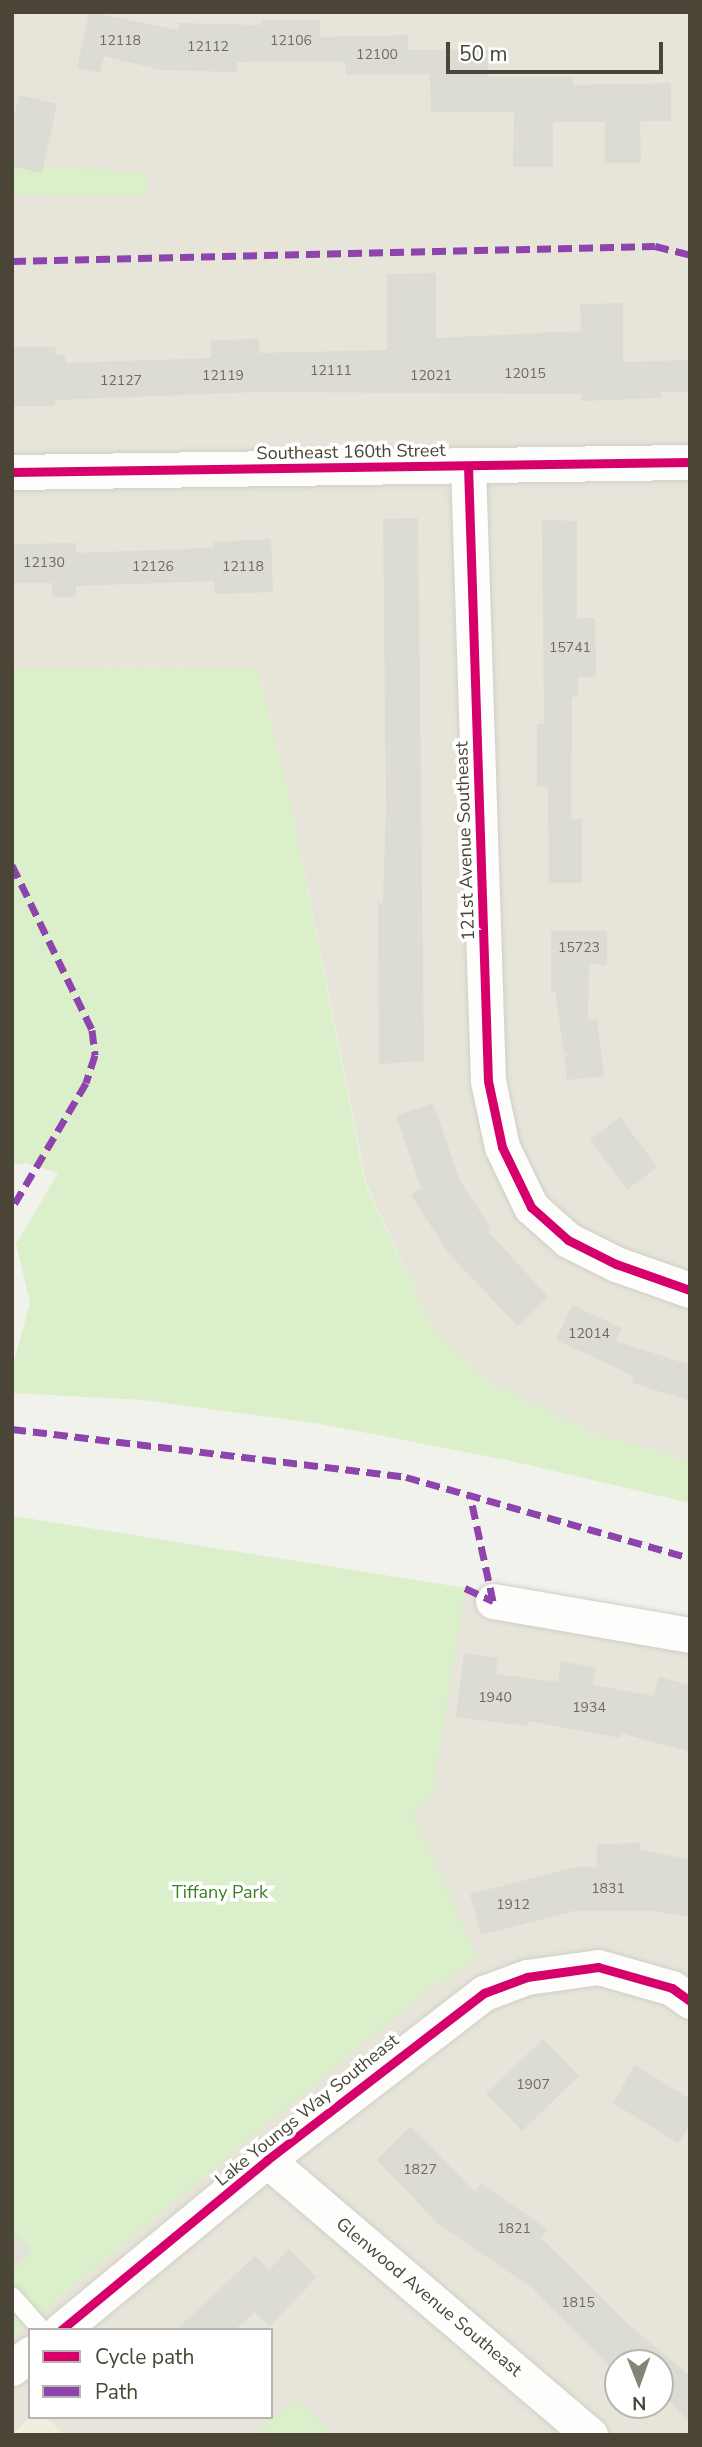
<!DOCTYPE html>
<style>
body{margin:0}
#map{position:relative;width:702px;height:2447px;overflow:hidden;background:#f2f2ec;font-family:"Nunito Sans",sans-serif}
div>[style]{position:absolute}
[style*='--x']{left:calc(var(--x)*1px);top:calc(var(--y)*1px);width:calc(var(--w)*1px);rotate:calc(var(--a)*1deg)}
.residential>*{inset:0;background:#e7e5d9}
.education>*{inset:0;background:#f0efde}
.green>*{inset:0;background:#daefca}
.parking>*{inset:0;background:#e2e1db}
.building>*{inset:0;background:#dcdbd4}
.roads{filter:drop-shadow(0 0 2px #cfcec8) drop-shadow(0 0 2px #cfcec8)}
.service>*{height:18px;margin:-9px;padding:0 9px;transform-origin:9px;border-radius:9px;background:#fdfdfc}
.minor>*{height:35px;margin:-17.5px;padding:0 17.5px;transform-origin:17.5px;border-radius:17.5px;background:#fdfdfc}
.quiet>*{height:7px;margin-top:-3.5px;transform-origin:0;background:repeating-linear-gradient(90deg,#8e44ad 0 14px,transparent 0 21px)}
.cycleway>*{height:9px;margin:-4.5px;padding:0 4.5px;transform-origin:4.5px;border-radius:4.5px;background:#d6006c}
span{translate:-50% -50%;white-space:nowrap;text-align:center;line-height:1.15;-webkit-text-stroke:7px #fff;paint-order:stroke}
.number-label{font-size:14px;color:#6f6b5e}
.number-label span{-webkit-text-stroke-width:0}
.street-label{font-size:18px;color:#4a4536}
.park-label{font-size:18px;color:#398124}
.frame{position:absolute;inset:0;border:14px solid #4a4536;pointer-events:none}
.legend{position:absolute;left:28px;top:2328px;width:245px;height:91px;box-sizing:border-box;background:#fff;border:2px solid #b7b5af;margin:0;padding:9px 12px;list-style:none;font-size:21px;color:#4a4536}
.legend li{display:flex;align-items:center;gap:14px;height:35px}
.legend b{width:35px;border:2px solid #b7b5af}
.north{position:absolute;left:604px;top:2349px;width:70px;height:70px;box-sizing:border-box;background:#fff;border:2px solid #b7b5af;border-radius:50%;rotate:179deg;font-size:19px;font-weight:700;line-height:28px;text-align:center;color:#4a4536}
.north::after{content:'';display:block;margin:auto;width:24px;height:32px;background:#858276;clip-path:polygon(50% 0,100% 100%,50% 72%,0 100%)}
.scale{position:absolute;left:446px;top:42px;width:217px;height:32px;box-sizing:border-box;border:4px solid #4a4536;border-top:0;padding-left:9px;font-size:21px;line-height:24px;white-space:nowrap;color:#4a4536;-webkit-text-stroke:5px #fff;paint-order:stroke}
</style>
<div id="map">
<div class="residential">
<i style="clip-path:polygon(12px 12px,690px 12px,690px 1462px,588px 1431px,488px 1382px,433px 1330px,366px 1183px,290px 799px,258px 667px,12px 668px)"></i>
<i style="clip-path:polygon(evenodd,12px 1516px,465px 1588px,690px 1618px,690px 2435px,12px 2435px,12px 1516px,30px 2330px,271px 2330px,271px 2417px,30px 2417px,30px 2330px,12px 1516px,618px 2363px,660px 2363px,660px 2405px,618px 2405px,618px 2363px)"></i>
</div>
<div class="education">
<i style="clip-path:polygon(30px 2417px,46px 2417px,65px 2435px,12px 2435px)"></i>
</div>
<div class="green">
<i style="clip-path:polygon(12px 164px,144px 172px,150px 196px,12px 195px)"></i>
<i style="clip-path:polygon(258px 667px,290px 799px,365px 1183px,433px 1330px,488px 1382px,588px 1431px,690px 1462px,690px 1503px,516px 1462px,321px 1424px,143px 1400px,12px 1393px,12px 1369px,30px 1303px,16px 1244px,58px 1173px,26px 1163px,12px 1165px,12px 668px)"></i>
<i style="clip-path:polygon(12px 1516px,465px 1588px,432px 1796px,412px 1814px,478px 1959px,421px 1995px,12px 2337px)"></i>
<i style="clip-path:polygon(295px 2400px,333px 2435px,255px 2435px)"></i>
</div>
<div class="parking">
<i style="clip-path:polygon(12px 2229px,32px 2251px,12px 2269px)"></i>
</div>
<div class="building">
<i style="clip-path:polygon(89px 12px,178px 30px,178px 23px,261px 25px,261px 20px,320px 20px,320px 37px,408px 35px,408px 50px,488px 50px,488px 77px,573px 77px,573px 85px,671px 83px,671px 121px,640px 121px,641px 163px,605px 163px,605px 122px,553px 122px,553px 167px,513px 167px,514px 112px,431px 112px,430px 74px,346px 75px,345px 61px,237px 62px,237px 72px,161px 70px,104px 56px,100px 73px,77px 68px)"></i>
<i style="clip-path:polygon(19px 95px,57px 104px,42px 173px,12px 166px,12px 126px)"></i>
<i style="clip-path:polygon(436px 273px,436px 338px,581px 331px,580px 304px,623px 303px,623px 362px,690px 360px,690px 392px,661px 392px,661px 398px,582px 401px,582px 394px,259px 392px,55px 400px,55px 406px,12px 406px,12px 347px,56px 347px,55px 355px,65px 355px,66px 363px,211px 358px,211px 340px,259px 339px,259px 353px,387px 350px,387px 274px)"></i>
<i style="clip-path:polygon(418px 518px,424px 1061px,379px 1064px,378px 903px,383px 903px,386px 809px,383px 519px)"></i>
<i style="clip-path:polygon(542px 520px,577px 521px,577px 618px,595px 618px,596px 677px,578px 677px,578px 697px,572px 697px,571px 819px,582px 819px,582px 883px,549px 883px,548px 787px,537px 787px,537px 724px,544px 724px)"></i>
<i style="clip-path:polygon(271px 539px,273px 592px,215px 594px,214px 581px,76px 586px,76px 597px,52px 597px,52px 583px,12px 583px,12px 544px,76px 543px,76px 553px,213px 548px,213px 542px)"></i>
<i style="clip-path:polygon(551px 931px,607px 931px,607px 965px,589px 964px,588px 1020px,597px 1019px,604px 1076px,567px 1080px,564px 1057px,571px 1054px,564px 1054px,555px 991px,551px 991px)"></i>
<i style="clip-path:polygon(433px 1103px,460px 1181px,491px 1228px,487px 1230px,548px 1297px,518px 1326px,449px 1254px,411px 1195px,421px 1188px,396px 1116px)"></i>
<i style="clip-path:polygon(620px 1117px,657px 1167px,627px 1190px,590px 1140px)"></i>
<i style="clip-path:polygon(572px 1305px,622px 1328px,616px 1341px,690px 1365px,690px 1401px,632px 1383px,634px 1376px,556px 1340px)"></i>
<i style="clip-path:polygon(464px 1653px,498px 1658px,496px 1674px,558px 1682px,561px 1661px,596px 1668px,593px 1685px,654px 1696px,659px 1677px,690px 1685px,690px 1752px,621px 1733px,620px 1738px,528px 1721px,527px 1726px,456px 1717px)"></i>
<i style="clip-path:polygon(640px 1843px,640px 1849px,690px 1860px,690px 1917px,651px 1911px,574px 1911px,481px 1935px,470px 1894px,577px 1867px,597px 1867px,597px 1844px)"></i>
<i style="clip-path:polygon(543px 2039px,579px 2076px,522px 2131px,486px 2094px)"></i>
<i style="clip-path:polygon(635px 2065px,690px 2099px,690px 2124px,678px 2143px,613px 2103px)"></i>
<i style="clip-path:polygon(411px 2126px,475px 2192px,481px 2183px,547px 2229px,541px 2238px,628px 2324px,690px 2376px,690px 2423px,667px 2399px,657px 2410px,652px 2405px,660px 2405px,660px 2363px,618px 2363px,618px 2375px,531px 2287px,438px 2224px,377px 2160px)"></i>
<i style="clip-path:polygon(289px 2249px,317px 2277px,269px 2327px,255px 2312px,235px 2330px,176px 2330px,255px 2256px,269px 2270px)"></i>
</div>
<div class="roads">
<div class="service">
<i style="--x:12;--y:2296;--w:45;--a:48.6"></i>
</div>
<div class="minor">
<i style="--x:468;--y:466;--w:615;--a:88.14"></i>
<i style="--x:488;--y:1081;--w:67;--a:78"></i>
<i style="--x:502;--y:1147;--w:67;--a:64.2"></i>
<i style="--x:531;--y:1207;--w:50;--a:41.7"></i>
<i style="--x:568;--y:1240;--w:54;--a:26.6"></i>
<i style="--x:616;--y:1264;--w:78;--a:19.4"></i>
<i style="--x:12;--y:472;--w:678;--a:-0.85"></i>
<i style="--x:493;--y:1601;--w:200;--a:9.8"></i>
<i style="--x:267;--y:2160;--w:424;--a:40.4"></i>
<i style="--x:61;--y:2330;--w:267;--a:-39.5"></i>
<i style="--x:267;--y:2160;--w:274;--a:-37.6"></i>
<i style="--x:484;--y:1993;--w:46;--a:-20.4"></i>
<i style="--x:527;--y:1977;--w:72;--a:-8"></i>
<i style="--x:598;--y:1967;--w:77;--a:15.8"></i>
<i style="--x:672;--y:1988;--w:22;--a:36"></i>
<i style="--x:12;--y:2368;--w:23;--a:-38"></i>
</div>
</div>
<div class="quiet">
<i style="--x:12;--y:261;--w:643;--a:-1.34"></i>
<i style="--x:655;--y:246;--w:36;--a:14"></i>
<i style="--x:12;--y:865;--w:183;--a:64.1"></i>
<i style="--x:92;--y:1030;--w:25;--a:83"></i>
<i style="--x:95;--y:1055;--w:29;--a:108"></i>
<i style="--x:86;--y:1083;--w:145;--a:120.6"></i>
<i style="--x:12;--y:1429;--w:397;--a:6.9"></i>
<i style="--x:406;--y:1477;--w:295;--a:15.9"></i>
<i style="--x:465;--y:1588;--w:31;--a:25"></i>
<i style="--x:493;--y:1601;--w:108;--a:-102.2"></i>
</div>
<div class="cycleway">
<i style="--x:468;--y:466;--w:615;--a:88.14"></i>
<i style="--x:488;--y:1081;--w:67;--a:78"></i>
<i style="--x:502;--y:1147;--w:67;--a:64.2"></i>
<i style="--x:531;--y:1207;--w:50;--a:41.7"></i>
<i style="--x:568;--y:1240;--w:54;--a:26.6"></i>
<i style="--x:616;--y:1264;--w:78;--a:19.4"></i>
<i style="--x:12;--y:472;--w:678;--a:-0.85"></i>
<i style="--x:61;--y:2330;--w:267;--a:-39.5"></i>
<i style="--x:267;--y:2160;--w:274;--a:-37.6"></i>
<i style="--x:484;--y:1993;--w:46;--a:-20.4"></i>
<i style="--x:527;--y:1977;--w:72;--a:-8"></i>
<i style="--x:598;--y:1967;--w:77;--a:15.8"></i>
<i style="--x:672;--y:1988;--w:22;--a:36"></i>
</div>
<div class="number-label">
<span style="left:120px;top:41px">12118</span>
<span style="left:291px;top:41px">12106</span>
<span style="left:208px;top:47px">12112</span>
<span style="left:377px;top:55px">12100</span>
<span style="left:331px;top:371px">12111</span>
<span style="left:525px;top:374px">12015</span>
<span style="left:223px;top:376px">12119</span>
<span style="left:431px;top:376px">12021</span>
<span style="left:121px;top:381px">12127</span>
<span style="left:44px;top:563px">12130</span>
<span style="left:153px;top:567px">12126</span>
<span style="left:243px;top:567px">12118</span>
<span style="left:570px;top:648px">15741</span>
<span style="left:579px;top:948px">15723</span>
<span style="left:589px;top:1334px">12014</span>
<span style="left:495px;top:1698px">1940</span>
<span style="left:589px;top:1708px">1934</span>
<span style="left:608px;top:1889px">1831</span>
<span style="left:513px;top:1905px">1912</span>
<span style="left:533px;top:2085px">1907</span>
<span style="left:420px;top:2170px">1827</span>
<span style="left:514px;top:2229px">1821</span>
<span style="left:578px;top:2303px">1815</span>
</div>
<div class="street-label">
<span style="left:351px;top:452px;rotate:-1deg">Southeast 160th Street</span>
<span style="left:465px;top:841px;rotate:-92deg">121st Avenue Southeast</span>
<span style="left:307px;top:2110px;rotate:-39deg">Lake Youngs Way Southeast</span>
<span style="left:429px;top:2297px;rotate:40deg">Glenwood Avenue Southeast</span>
</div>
<div class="park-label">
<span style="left:220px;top:1892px">Tiffany Park</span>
</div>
<div class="frame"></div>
<ul class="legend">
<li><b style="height:9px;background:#d6006c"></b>Cycle path</li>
<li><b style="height:9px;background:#8e44ad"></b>Path</li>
</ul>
<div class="north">N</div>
<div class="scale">50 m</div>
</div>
